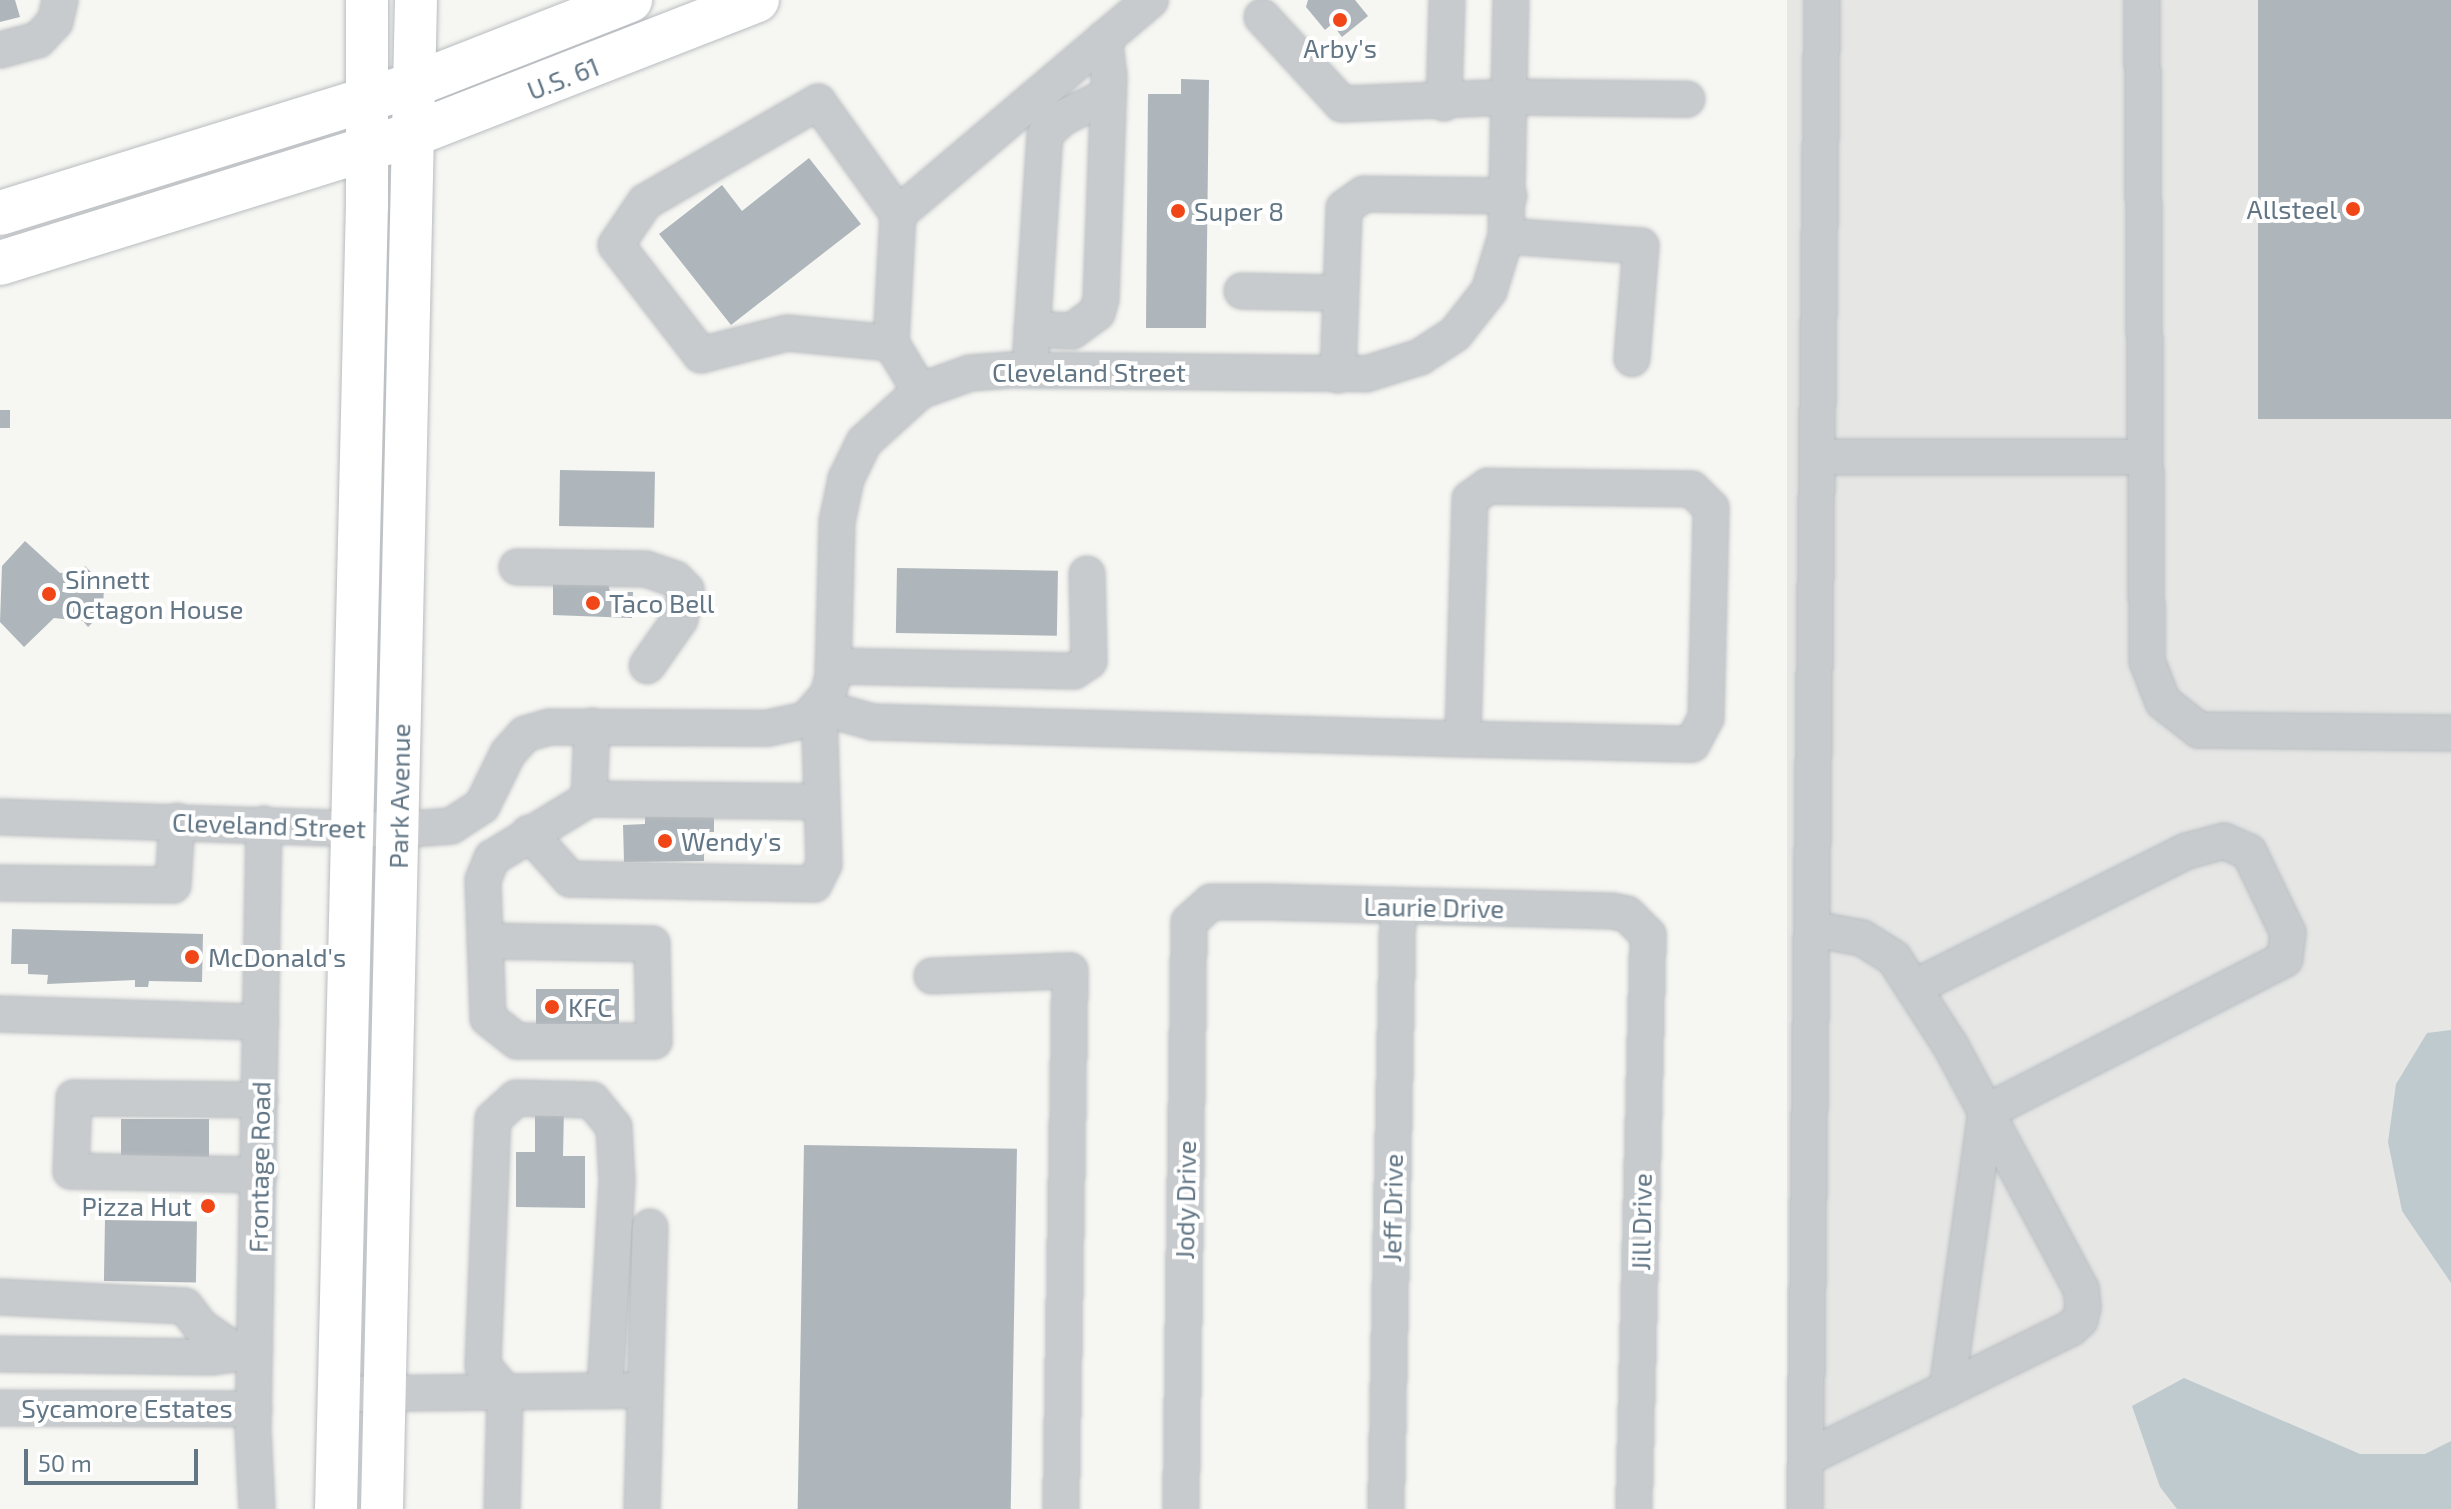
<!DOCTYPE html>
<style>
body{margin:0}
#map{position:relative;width:2451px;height:1509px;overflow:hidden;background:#f6f6f2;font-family:"Exo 2",sans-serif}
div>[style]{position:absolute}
.built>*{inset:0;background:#e6e7e5;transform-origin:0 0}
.water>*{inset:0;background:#bfcacf}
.building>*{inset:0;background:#aeb6bb;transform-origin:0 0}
.roads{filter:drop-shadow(0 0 2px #b8bcc0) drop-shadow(0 0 2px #b8bcc0)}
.minor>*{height:34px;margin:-17px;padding:0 17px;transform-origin:17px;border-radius:17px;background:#c8cbce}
.major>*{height:42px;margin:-21px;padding:0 21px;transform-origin:21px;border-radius:21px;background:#fff}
.highway>*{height:44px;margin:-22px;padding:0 22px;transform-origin:22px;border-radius:22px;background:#fff}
.dots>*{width:22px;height:22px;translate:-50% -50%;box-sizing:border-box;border:4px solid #fff;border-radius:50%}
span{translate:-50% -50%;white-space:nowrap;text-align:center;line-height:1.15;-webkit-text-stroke:8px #fff;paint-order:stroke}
.poi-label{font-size:26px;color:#627685}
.right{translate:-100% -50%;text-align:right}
.left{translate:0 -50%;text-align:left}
.street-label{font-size:26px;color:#627685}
.scale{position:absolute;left:24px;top:1449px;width:174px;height:36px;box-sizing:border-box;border:4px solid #627685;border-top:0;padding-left:10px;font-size:24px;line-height:28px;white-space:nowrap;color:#627685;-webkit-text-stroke:6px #fff;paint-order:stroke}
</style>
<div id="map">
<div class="built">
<i style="left:1787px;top:0;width:664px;height:1509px"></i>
</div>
<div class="water">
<i style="clip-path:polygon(2451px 1030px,2451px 1283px,2402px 1211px,2388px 1142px,2396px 1084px,2427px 1033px)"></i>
<i style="clip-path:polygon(2184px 1378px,2360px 1454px,2425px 1454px,2451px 1441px,2451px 1509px,2177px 1509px,2160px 1487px,2132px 1406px)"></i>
</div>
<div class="building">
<i style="clip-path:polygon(0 0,15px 0,20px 17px,0 22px)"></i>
<i style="clip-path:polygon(1308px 0,1355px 0,1368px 16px,1342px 37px,1332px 24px,1325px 30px,1306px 7px)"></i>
<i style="left:2258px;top:0;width:193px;height:419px"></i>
<i style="clip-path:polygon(1181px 79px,1209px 80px,1206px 328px,1146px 328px,1148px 94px,1181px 94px)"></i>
<i style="clip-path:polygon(809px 158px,861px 224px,731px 325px,659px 234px,722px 185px,742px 211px)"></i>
<i style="left:0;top:410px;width:10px;height:18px"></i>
<i style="left:560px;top:470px;width:95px;height:56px;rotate:1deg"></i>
<i style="clip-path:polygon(25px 541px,60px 573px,82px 571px,85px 566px,104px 585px,103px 612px,88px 627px,83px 621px,54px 618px,24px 647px,0 622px,2px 566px)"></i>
<i style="left:897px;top:568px;width:161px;height:65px;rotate:1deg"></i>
<i style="clip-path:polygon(553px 582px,608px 583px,610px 592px,633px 592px,632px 618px,553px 615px)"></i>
<i style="clip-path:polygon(714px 809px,714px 832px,704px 832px,704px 861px,624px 862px,623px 825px,645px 824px,645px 811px)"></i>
<i style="clip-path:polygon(12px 929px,203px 934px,202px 982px,149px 981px,148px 987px,135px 987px,135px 980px,47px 984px,48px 975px,28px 974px,28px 964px,11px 964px)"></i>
<i style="left:536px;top:989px;width:83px;height:38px"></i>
<i style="clip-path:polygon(535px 1109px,564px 1109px,563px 1156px,585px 1156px,585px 1208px,516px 1207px,516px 1152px,535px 1152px)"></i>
<i style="left:121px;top:1119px;width:88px;height:38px"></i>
<i style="left:804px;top:1145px;width:213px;height:364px;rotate:1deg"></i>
<i style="left:105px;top:1220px;width:92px;height:61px;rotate:1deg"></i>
</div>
<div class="roads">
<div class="minor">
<i style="left:2142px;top:0;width:661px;rotate:89.57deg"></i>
<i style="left:2147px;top:661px;width:44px;rotate:68.7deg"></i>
<i style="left:2163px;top:702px;width:46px;rotate:37.9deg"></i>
<i style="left:2199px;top:730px;width:252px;rotate:0.7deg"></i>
<i style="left:1262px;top:17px;width:118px;rotate:47.4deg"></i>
<i style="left:1342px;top:104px;width:169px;rotate:-2.4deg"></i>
<i style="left:1511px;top:97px;width:176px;rotate:0.7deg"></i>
<i style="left:0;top:50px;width:39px;rotate:-15deg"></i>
<i style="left:38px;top:40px;width:25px;rotate:-47deg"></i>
<i style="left:55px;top:22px;width:23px;rotate:-77deg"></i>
<i style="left:1444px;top:103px;width:103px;rotate:-88.3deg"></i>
<i style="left:898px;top:214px;width:331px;rotate:-40.3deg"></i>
<i style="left:1506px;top:236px;width:135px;rotate:4.2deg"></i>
<i style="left:1641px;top:246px;width:113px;rotate:94.6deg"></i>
<i style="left:1242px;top:291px;width:99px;rotate:1.2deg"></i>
<i style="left:1032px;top:329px;width:40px;rotate:2.9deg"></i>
<i style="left:1072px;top:331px;width:31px;rotate:-36deg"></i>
<i style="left:1097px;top:313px;width:15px;rotate:-74deg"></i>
<i style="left:1101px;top:299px;width:223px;rotate:-87.9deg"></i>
<i style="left:1109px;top:76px;width:38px;rotate:-97deg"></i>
<i style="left:891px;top:343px;width:104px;rotate:-174.5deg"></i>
<i style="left:787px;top:333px;width:89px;rotate:165.7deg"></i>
<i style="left:701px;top:355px;width:139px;rotate:-127.7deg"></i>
<i style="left:616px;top:245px;width:52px;rotate:-56deg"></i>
<i style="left:645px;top:202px;width:200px;rotate:-30deg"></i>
<i style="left:818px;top:102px;width:138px;rotate:54.5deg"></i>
<i style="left:898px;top:214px;width:129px;rotate:93.1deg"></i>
<i style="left:891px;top:343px;width:56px;rotate:58.9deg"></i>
<i style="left:1031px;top:350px;width:216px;rotate:-86.3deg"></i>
<i style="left:1045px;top:134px;width:23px;rotate:-43deg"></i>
<i style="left:1062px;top:118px;width:50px;rotate:-26.1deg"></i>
<i style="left:1338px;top:375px;width:167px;rotate:-87.9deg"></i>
<i style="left:1344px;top:208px;width:24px;rotate:-35deg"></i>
<i style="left:1364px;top:194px;width:145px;rotate:0.8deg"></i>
<i style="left:1818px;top:457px;width:327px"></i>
<i style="left:517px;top:567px;width:129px;rotate:0.9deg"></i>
<i style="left:646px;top:569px;width:31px;rotate:19deg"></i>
<i style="left:675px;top:579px;width:16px;rotate:45deg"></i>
<i style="left:686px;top:590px;width:30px;rotate:102deg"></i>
<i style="left:680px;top:619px;width:57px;rotate:125.1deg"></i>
<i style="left:833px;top:666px;width:241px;rotate:1.2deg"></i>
<i style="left:1074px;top:671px;width:18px;rotate:-34deg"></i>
<i style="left:1089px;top:661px;width:87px;rotate:-91.3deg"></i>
<i style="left:819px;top:707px;width:56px;rotate:15.5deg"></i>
<i style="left:873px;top:722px;width:590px;rotate:1.65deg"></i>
<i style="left:1463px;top:739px;width:229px;rotate:1.3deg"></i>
<i style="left:1692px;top:744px;width:30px;rotate:-62deg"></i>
<i style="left:1706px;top:718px;width:210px;rotate:-88.6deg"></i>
<i style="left:1711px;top:508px;width:27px;rotate:-135deg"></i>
<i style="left:1692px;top:489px;width:204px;rotate:-179.2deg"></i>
<i style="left:1488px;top:486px;width:22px;rotate:144deg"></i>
<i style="left:1470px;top:499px;width:240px;rotate:91.7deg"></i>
<i style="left:589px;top:799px;width:233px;rotate:0.7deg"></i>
<i style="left:0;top:817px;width:399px;rotate:1.9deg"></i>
<i style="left:399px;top:830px;width:52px;rotate:-4.4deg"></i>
<i style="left:451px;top:826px;width:37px;rotate:-33deg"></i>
<i style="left:482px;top:806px;width:59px;rotate:-63.9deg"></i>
<i style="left:508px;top:753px;width:25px;rotate:-48deg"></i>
<i style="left:525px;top:734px;width:26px;rotate:-16deg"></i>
<i style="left:550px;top:727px;width:218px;rotate:0.3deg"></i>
<i style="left:768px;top:728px;width:39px;rotate:-12deg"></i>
<i style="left:806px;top:720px;width:33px;rotate:-49deg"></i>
<i style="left:828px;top:695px;width:20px;rotate:-75deg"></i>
<i style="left:833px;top:676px;width:154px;rotate:-88.5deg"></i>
<i style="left:837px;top:522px;width:44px;rotate:-78.2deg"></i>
<i style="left:846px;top:479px;width:41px;rotate:-64.1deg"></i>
<i style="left:864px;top:442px;width:76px;rotate:-42.3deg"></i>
<i style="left:920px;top:391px;width:53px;rotate:-19.8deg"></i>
<i style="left:970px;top:373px;width:41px;rotate:-4.2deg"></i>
<i style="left:1011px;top:370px;width:355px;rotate:0.6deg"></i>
<i style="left:1366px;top:374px;width:57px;rotate:-17.5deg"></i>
<i style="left:1420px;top:357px;width:42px;rotate:-33.3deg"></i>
<i style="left:1455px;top:334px;width:55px;rotate:-51.7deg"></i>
<i style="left:1489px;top:291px;width:58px;rotate:-72.8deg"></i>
<i style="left:1506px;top:236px;width:236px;rotate:-88.8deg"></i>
<i style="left:529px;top:833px;width:62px;rotate:48.3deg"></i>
<i style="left:570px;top:879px;width:244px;rotate:1.2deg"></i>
<i style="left:814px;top:884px;width:22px;rotate:-63deg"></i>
<i style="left:824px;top:864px;width:157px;rotate:-91.8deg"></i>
<i style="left:0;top:883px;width:173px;rotate:0.7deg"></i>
<i style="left:173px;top:885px;width:64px;rotate:-86.4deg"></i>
<i style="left:485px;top:941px;width:167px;rotate:1deg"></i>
<i style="left:652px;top:944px;width:97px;rotate:88.8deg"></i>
<i style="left:654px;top:1041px;width:137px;rotate:180deg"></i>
<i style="left:517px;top:1041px;width:37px;rotate:-142deg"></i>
<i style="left:488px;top:1018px;width:138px;rotate:-92.1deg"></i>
<i style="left:483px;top:880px;width:24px;rotate:-68deg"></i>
<i style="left:492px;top:858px;width:114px;rotate:-31.3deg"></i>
<i style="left:589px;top:799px;width:73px;rotate:-87.6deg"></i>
<i style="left:932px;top:976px;width:138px;rotate:-2.1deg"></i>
<i style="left:1070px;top:971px;width:538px;rotate:90.96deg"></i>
<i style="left:1913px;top:988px;width:306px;rotate:-26.6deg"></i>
<i style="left:2187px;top:851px;width:38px;rotate:-15deg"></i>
<i style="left:2224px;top:841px;width:27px;rotate:24deg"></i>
<i style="left:2249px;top:852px;width:90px;rotate:64.3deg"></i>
<i style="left:2288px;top:933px;width:26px;rotate:97deg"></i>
<i style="left:2285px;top:959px;width:336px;rotate:152.9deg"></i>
<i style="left:1986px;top:1112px;width:280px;rotate:98deg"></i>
<i style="left:0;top:1014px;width:261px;rotate:1.8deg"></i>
<i style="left:259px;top:1175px;width:188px;rotate:-178.8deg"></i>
<i style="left:71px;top:1171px;width:73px;rotate:-87.6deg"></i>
<i style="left:74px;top:1098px;width:186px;rotate:0.6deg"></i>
<i style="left:0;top:1297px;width:185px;rotate:2.8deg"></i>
<i style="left:185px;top:1306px;width:26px;rotate:53deg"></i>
<i style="left:201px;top:1327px;width:42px;rotate:34.4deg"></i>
<i style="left:0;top:1354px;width:212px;rotate:0.8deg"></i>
<i style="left:212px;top:1357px;width:43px;rotate:-7.9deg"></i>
<i style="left:339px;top:1394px;width:306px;rotate:-0.7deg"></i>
<i style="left:0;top:1408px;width:254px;rotate:0.2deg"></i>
<i style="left:1806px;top:1458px;width:295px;rotate:-26.1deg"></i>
<i style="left:2071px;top:1328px;width:12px;rotate:-42deg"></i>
<i style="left:2080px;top:1320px;width:13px;rotate:-77deg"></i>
<i style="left:2083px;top:1307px;width:18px;rotate:-96deg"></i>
<i style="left:2081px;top:1289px;width:277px;rotate:-118.2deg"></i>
<i style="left:1950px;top:1045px;width:103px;rotate:-122.8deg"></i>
<i style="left:1894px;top:958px;width:38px;rotate:-148deg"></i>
<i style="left:1862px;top:938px;width:50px;rotate:-169.6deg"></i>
<i style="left:257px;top:1509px;width:80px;rotate:-92.9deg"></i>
<i style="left:253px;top:1429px;width:605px;rotate:-88.96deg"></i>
<i style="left:502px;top:1509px;width:117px;rotate:-88.5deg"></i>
<i style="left:505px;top:1392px;width:34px;rotate:-130deg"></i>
<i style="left:483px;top:1366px;width:247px;rotate:-87.7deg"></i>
<i style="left:493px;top:1119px;width:31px;rotate:-42deg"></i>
<i style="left:516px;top:1098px;width:76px;rotate:1.5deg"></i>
<i style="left:592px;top:1100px;width:35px;rotate:51deg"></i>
<i style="left:614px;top:1127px;width:54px;rotate:86.8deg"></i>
<i style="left:617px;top:1181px;width:210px;rotate:93.3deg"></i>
<i style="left:642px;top:1509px;width:282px;rotate:-88.4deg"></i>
<i style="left:1181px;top:1509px;width:587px;rotate:-89.22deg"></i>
<i style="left:1189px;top:922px;width:30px;rotate:-42deg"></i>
<i style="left:1211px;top:902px;width:56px"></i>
<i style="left:1267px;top:902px;width:345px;rotate:1.5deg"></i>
<i style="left:1612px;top:911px;width:15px;rotate:11deg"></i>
<i style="left:1627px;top:914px;width:30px;rotate:45deg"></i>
<i style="left:1648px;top:935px;width:574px;rotate:91.4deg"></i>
<i style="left:1386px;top:1509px;width:602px;rotate:-88.86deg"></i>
<i style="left:1805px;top:1509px;width:1509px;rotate:-89.35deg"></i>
</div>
<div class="major">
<i style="left:336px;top:1509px;width:1304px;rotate:-88.64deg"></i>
<i style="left:367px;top:205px;width:205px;rotate:-90deg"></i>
<i style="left:382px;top:1509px;width:1509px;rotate:-88.71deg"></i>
</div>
<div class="highway">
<i style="left:0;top:213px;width:436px;rotate:-17.2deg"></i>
<i style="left:416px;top:84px;width:230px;rotate:-21.4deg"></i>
<i style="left:0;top:263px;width:434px;rotate:-17.3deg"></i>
<i style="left:414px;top:134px;width:368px;rotate:-21.3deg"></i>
</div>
</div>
<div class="dots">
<i style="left:1340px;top:20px;background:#f04618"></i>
<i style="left:2353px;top:209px;background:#f04618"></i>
<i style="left:1178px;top:211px;background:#f04618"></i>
<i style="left:49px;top:594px;background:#f04618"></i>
<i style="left:593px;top:603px;background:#f04618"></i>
<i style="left:665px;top:841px;background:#f04618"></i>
<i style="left:192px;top:957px;background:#f04618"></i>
<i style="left:552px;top:1007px;background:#f04618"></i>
<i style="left:208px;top:1206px;background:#f04618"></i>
</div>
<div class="poi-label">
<span style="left:1340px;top:48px">Arby's</span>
<span class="right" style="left:2337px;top:209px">Allsteel</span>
<span class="left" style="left:1194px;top:211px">Super 8</span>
<span class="left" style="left:65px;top:594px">Sinnett<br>Octagon House</span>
<span class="left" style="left:609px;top:603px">Taco Bell</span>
<span class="left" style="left:681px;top:841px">Wendy's</span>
<span class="left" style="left:208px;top:957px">McDonald's</span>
<span class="left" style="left:568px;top:1007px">KFC</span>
<span class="right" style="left:192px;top:1206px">Pizza Hut</span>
</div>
<div class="street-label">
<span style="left:563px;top:78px;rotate:-21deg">U.S. 61</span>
<span style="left:1089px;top:372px">Cleveland Street</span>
<span style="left:399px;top:796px;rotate:-89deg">Park Avenue</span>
<span style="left:269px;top:825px;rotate:2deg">Cleveland Street</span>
<span style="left:1434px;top:907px;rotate:1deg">Laurie Drive</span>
<span style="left:259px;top:1167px;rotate:-89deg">Frontage Road</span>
<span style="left:1185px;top:1200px;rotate:-89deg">Jody Drive</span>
<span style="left:1392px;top:1208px;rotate:-89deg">Jeff Drive</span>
<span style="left:1641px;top:1222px;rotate:-89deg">Jill Drive</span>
<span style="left:127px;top:1408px">Sycamore Estates</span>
</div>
<div class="scale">50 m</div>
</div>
